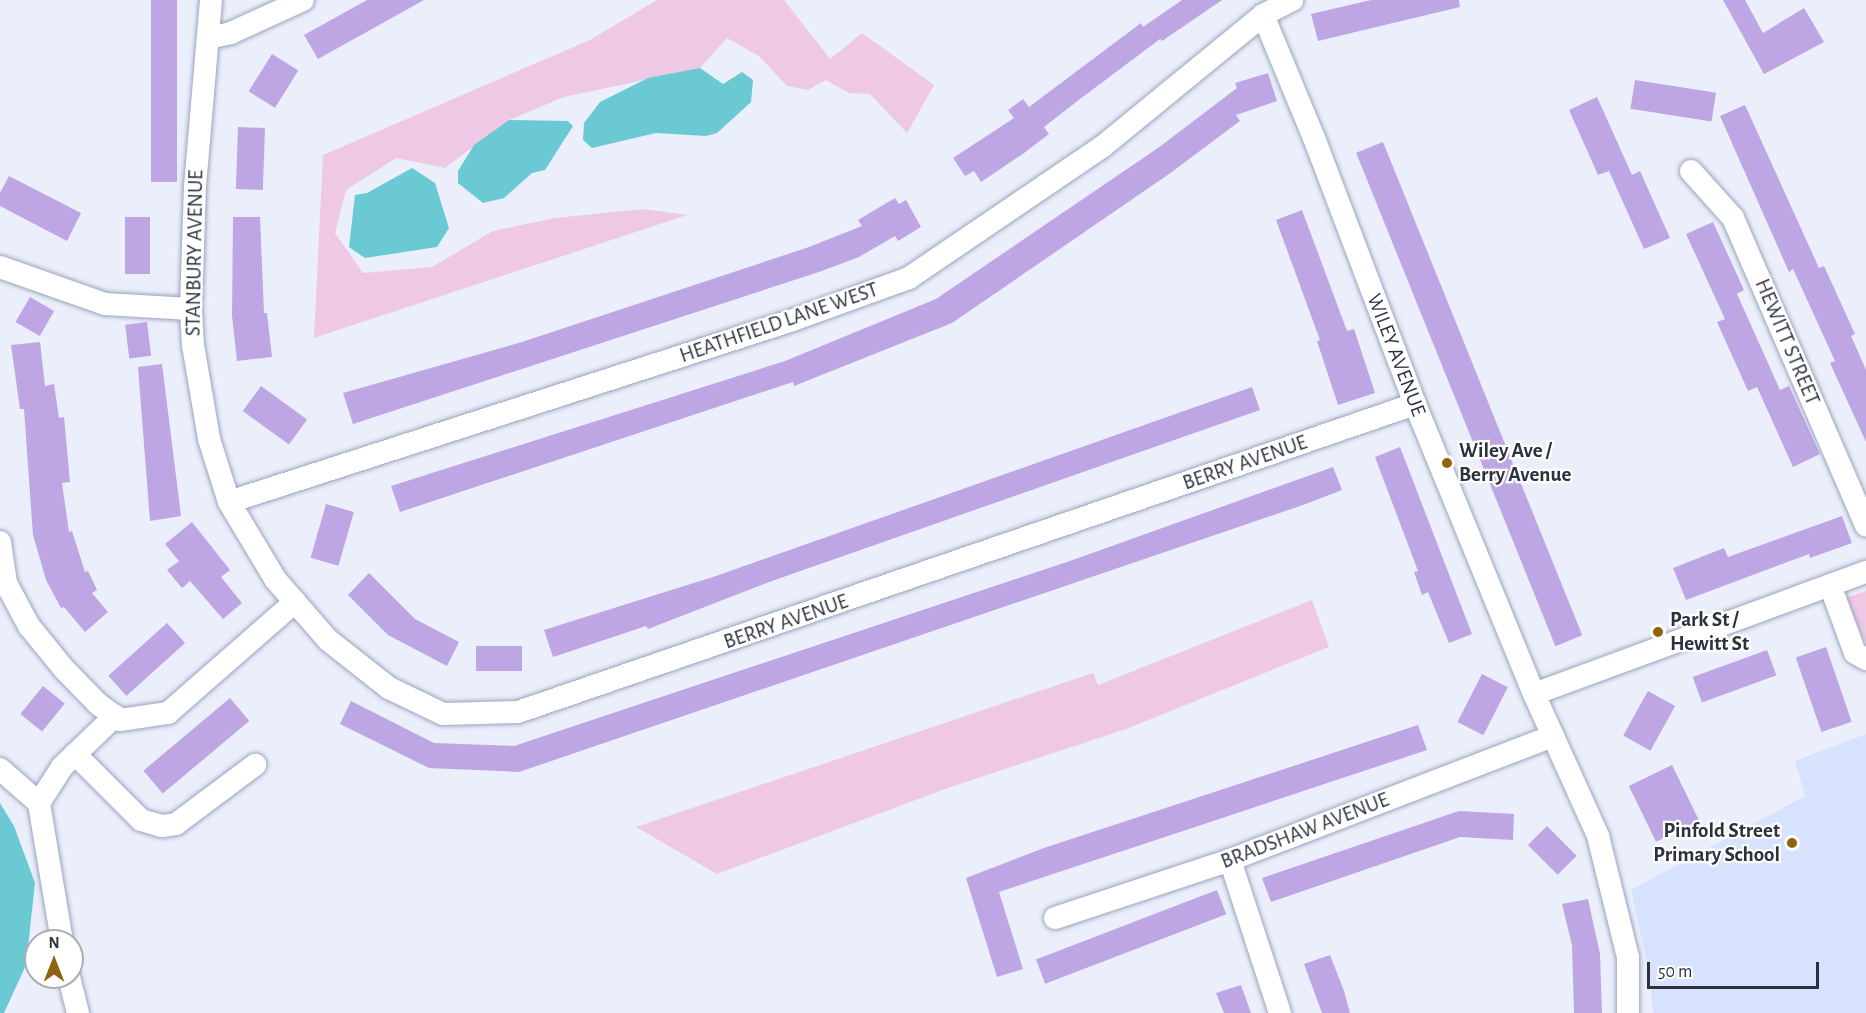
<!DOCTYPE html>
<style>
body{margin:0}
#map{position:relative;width:1866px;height:1013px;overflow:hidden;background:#ebeffb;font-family:"Alegreya Sans",sans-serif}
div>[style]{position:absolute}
.built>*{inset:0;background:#d7e2ff}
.green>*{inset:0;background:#eec8e4}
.water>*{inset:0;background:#6ac9d2}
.building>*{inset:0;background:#bea5e4;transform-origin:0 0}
.roads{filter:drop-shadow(0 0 2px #9aa4bf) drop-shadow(0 0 2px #9aa4bf)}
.minor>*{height:22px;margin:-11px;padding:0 11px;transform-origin:11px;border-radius:11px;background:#fff}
.dots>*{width:16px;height:16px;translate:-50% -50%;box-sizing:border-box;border:3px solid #fff;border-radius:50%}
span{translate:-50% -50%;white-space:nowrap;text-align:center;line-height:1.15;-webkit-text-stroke:4.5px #fff;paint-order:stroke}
.street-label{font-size:21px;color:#2d313c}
.poi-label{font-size:21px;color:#2d313c;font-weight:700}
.left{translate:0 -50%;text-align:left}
.right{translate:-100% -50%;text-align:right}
.north{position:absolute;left:24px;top:929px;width:60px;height:60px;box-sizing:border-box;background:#fff;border:2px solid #abadb1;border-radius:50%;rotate:0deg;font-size:16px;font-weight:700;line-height:24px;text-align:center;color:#2d313c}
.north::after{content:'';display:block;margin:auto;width:21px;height:27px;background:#91630e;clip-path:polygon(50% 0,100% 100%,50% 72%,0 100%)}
.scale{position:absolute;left:1647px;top:962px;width:172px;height:27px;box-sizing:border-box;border:3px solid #2d313c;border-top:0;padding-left:8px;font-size:18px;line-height:21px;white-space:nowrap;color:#2d313c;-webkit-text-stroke:4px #fff;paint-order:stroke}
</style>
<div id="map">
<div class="built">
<i style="clip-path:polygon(1866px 734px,1866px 1013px,1653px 1013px,1650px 976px,1631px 890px,1805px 796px,1795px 761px)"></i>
</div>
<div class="green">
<i style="clip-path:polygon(657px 0,784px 0,830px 59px,862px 33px,934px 85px,907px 133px,870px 94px,849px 93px,826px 80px,808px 90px,787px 86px,759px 56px,727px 38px,700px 68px,564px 97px,509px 120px,445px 168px,396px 158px,346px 190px,335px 233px,363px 273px,432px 267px,493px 231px,555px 218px,643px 209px,687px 215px,314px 338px,323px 155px,590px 40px)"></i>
<i style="clip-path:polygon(1866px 591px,1866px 643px,1845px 598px)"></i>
<i style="clip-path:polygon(1312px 600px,1329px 647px,1126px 729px,945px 789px,717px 874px,636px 827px,1093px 673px,1098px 685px)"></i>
</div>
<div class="water">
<i style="clip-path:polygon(700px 68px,723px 84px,742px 72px,753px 80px,751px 102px,717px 133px,706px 136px,656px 133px,592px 148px,583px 140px,584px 123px,600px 102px,648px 78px)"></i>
<i style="clip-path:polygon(509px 120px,568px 121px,573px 126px,545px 170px,532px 173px,504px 198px,483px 203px,458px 183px,458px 171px,474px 145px)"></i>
<i style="clip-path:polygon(412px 168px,435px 183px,449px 228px,437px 247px,365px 258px,349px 247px,355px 195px,367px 193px)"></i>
<i style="clip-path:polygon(0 803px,14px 826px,35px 883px,26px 965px,4px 1013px,0 1013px)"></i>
</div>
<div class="building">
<i style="left:151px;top:0;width:26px;height:182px"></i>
<i style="clip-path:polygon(367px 0,424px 0,318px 59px,304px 35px)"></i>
<i style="clip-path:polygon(1182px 0,1222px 0,1162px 41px,1160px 39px,1080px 99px,1044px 127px,1049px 134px,1024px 153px,981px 182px,974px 171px,965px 176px,953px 158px,1014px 118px,1008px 110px,1023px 99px,1029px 107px,1141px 23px,1143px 27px)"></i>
<i style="clip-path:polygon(1371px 0,1459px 0,1460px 7px,1318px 41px,1311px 14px)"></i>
<i style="clip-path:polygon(1723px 0,1745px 0,1763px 33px,1804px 8px,1824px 42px,1764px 74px)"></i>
<i style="left:272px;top:54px;width:31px;height:44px;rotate:32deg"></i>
<i style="clip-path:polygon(1268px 73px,1277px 101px,1236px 115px,1240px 121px,1169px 174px,952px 323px,794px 386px,793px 382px,400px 512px,391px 486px,785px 361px,936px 299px,1158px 148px,1237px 88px,1235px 83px)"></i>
<i style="left:1635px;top:80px;width:82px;height:29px;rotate:9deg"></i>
<i style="clip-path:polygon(1597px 97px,1632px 175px,1640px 171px,1670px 238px,1644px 249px,1609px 171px,1598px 175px,1569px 110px)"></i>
<i style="clip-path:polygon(1745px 105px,1819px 268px,1824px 266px,1855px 334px,1851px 336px,1866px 370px,1866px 442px,1830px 363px,1835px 361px,1793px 269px,1789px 272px,1720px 116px)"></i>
<i style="left:238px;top:127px;width:27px;height:62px;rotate:2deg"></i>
<i style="left:1383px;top:142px;width:532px;height:29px;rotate:68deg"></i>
<i style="clip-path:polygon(9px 176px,81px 213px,67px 241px,0 206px,0 193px)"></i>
<i style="clip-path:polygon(895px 198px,899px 204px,906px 200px,921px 227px,898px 241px,895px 236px,859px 257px,819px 272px,353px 424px,343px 393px,522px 342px,809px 247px,862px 226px,858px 220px)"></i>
<i style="clip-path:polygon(1302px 210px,1347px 331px,1354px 329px,1375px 393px,1338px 405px,1317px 341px,1320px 340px,1276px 220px)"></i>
<i style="left:125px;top:217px;width:25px;height:57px"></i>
<i style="clip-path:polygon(233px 217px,260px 217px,264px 313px,267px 313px,272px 357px,237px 361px,232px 316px)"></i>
<i style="clip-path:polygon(1713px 222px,1744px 290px,1737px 294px,1780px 390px,1789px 386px,1820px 454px,1793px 467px,1757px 387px,1748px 391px,1717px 322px,1725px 319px,1686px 234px)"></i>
<i style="left:30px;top:297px;width:28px;height:29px;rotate:30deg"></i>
<i style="left:147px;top:322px;width:34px;height:22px;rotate:83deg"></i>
<i style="clip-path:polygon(40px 342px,45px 386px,54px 384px,59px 418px,64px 417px,70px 482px,62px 483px,69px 532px,72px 531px,85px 572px,88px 571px,97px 590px,92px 593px,108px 612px,85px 632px,64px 607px,61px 608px,46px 580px,33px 535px,24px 409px,20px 409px,11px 345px)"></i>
<i style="clip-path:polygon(162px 364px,181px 516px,150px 521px,138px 367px)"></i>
<i style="left:261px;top:386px;width:57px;height:31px;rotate:36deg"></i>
<i style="clip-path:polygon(1252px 387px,1260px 410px,772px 581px,648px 629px,646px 626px,553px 657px,544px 630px,716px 576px)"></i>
<i style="clip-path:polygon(1400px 447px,1472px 634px,1449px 643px,1428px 592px,1422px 595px,1414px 572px,1418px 571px,1375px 457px)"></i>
<i style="clip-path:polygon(1333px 467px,1342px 490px,1303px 505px,519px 772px,429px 768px,340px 724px,351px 701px,434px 743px,514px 746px,1067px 562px)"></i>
<i style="left:326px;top:504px;width:29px;height:56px;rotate:16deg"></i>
<i style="clip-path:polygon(1842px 516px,1852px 543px,1810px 558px,1809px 554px,1686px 600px,1673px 568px,1724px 548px,1728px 557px)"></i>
<i style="clip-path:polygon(192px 522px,230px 570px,221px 577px,242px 603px,223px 619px,190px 581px,182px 588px,167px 570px,179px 561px,165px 544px)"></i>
<i style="clip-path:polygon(369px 573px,415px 619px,459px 642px,447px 666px,388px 635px,348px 595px)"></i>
<i style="left:167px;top:623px;width:27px;height:79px;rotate:48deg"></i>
<i style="left:476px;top:646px;width:46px;height:25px"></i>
<i style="left:1826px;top:647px;width:79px;height:32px;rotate:71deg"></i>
<i style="left:1767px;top:650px;width:27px;height:79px;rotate:70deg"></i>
<i style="left:1482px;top:674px;width:29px;height:54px;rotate:27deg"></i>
<i style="left:43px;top:686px;width:28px;height:36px;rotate:39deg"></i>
<i style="left:1648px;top:691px;width:31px;height:51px;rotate:29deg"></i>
<i style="left:230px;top:698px;width:30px;height:113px;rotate:50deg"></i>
<i style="clip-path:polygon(1418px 725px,1427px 750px,999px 892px,1023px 969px,997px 977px,966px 878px,1044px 848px)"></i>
<i style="left:1672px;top:765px;width:62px;height:48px;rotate:64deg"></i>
<i style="clip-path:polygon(1459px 811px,1514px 814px,1513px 840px,1460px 837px,1271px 902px,1262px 878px)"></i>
<i style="left:1547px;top:826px;width:42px;height:27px;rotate:45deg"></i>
<i style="left:1217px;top:890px;width:26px;height:194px;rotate:69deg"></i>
<i style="clip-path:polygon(1588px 899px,1600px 954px,1602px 1013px,1574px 1013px,1572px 945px,1562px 904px)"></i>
<i style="clip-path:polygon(1330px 955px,1344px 991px,1350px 1013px,1322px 1013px,1304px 964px)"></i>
<i style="clip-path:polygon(1241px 985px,1251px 1013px,1224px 1013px,1216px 993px)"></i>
</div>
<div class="roads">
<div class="minor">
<i style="left:211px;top:0;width:187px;rotate:94.9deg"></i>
<i style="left:195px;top:186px;width:123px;rotate:91.9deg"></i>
<i style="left:191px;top:309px;width:36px;rotate:87deg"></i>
<i style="left:193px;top:345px;width:95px;rotate:80.3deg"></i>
<i style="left:209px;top:439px;width:66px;rotate:72.4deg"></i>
<i style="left:229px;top:502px;width:90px;rotate:59.1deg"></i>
<i style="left:275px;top:579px;width:81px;rotate:49deg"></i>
<i style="left:328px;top:640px;width:78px;rotate:38.2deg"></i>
<i style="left:389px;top:688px;width:60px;rotate:25.7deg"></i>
<i style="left:443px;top:714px;width:75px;rotate:-1.5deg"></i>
<i style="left:518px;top:712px;width:948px;rotate:-18.95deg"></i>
<i style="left:1263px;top:15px;width:133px;rotate:67.5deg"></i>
<i style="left:1314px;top:138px;width:285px;rotate:69.2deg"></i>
<i style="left:1415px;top:404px;width:313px;rotate:67.7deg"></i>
<i style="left:1534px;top:694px;width:156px;rotate:65.7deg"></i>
<i style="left:1598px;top:836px;width:125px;rotate:76.1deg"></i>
<i style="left:1628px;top:957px;width:56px;rotate:90deg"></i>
<i style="left:208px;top:38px;width:24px;rotate:-12deg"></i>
<i style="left:231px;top:33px;width:79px;rotate:-24.6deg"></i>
<i style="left:1691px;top:171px;width:63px;rotate:48.2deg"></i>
<i style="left:1733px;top:218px;width:335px;rotate:66.6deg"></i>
<i style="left:0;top:267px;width:111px;rotate:19.4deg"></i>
<i style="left:105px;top:304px;width:86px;rotate:3.3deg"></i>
<i style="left:229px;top:502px;width:593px;rotate:-17.88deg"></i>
<i style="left:793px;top:320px;width:123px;rotate:-19.9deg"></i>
<i style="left:909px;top:278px;width:233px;rotate:-34.2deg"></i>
<i style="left:1102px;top:147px;width:208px;rotate:-39.3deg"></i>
<i style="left:1263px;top:15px;width:33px;rotate:-27deg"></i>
<i style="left:0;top:542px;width:41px;rotate:81.7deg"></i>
<i style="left:6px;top:583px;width:49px;rotate:61.9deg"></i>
<i style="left:29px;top:626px;width:55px;rotate:50.9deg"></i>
<i style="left:64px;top:669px;width:49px;rotate:45.8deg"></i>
<i style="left:98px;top:704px;width:27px;rotate:36deg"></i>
<i style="left:120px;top:720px;width:49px;rotate:-8.3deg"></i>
<i style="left:168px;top:713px;width:169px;rotate:-41.2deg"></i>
<i style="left:1830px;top:585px;width:72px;rotate:69.8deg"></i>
<i style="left:1855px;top:653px;width:13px;rotate:29deg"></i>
<i style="left:1534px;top:694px;width:354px;rotate:-20.2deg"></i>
<i style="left:75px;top:754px;width:93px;rotate:45deg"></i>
<i style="left:141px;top:820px;width:22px;rotate:16deg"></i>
<i style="left:162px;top:826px;width:14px;rotate:-8deg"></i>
<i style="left:176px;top:824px;width:99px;rotate:-36.8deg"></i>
<i style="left:0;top:769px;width:52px;rotate:41.1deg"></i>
<i style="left:1230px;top:860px;width:161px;rotate:71.9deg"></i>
<i style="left:1055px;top:918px;width:184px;rotate:-18.3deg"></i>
<i style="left:1230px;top:860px;width:346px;rotate:-21deg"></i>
<i style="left:62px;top:941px;width:140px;rotate:-99.5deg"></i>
<i style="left:39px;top:803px;width:43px;rotate:-57.4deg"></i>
<i style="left:62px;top:767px;width:74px;rotate:-43.9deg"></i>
<i style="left:69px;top:977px;width:37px;rotate:76deg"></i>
</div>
</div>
<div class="dots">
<i style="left:1447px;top:463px;background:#91630e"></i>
<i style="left:1658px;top:632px;background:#91630e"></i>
<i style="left:1792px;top:843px;background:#91630e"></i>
</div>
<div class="street-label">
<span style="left:195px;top:253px;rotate:-89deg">STANBURY AVENUE</span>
<span style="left:779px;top:323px;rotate:-19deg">HEATHFIELD LANE WEST</span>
<span style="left:1787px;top:342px;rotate:67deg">HEWITT STREET</span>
<span style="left:1396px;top:355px;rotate:69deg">WILEY AVENUE</span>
<span style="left:1245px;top:463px;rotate:-19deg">BERRY AVENUE</span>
<span style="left:786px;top:622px;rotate:-19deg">BERRY AVENUE</span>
<span style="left:1305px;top:831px;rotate:-21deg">BRADSHAW AVENUE</span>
</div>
<div class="poi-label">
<span class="left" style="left:1459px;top:463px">Wiley Ave /<br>Berry Avenue</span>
<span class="left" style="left:1670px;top:632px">Park St /<br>Hewitt St</span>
<span class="right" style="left:1780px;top:843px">Pinfold Street<br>Primary School</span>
</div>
<div class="north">N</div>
<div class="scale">50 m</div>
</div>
